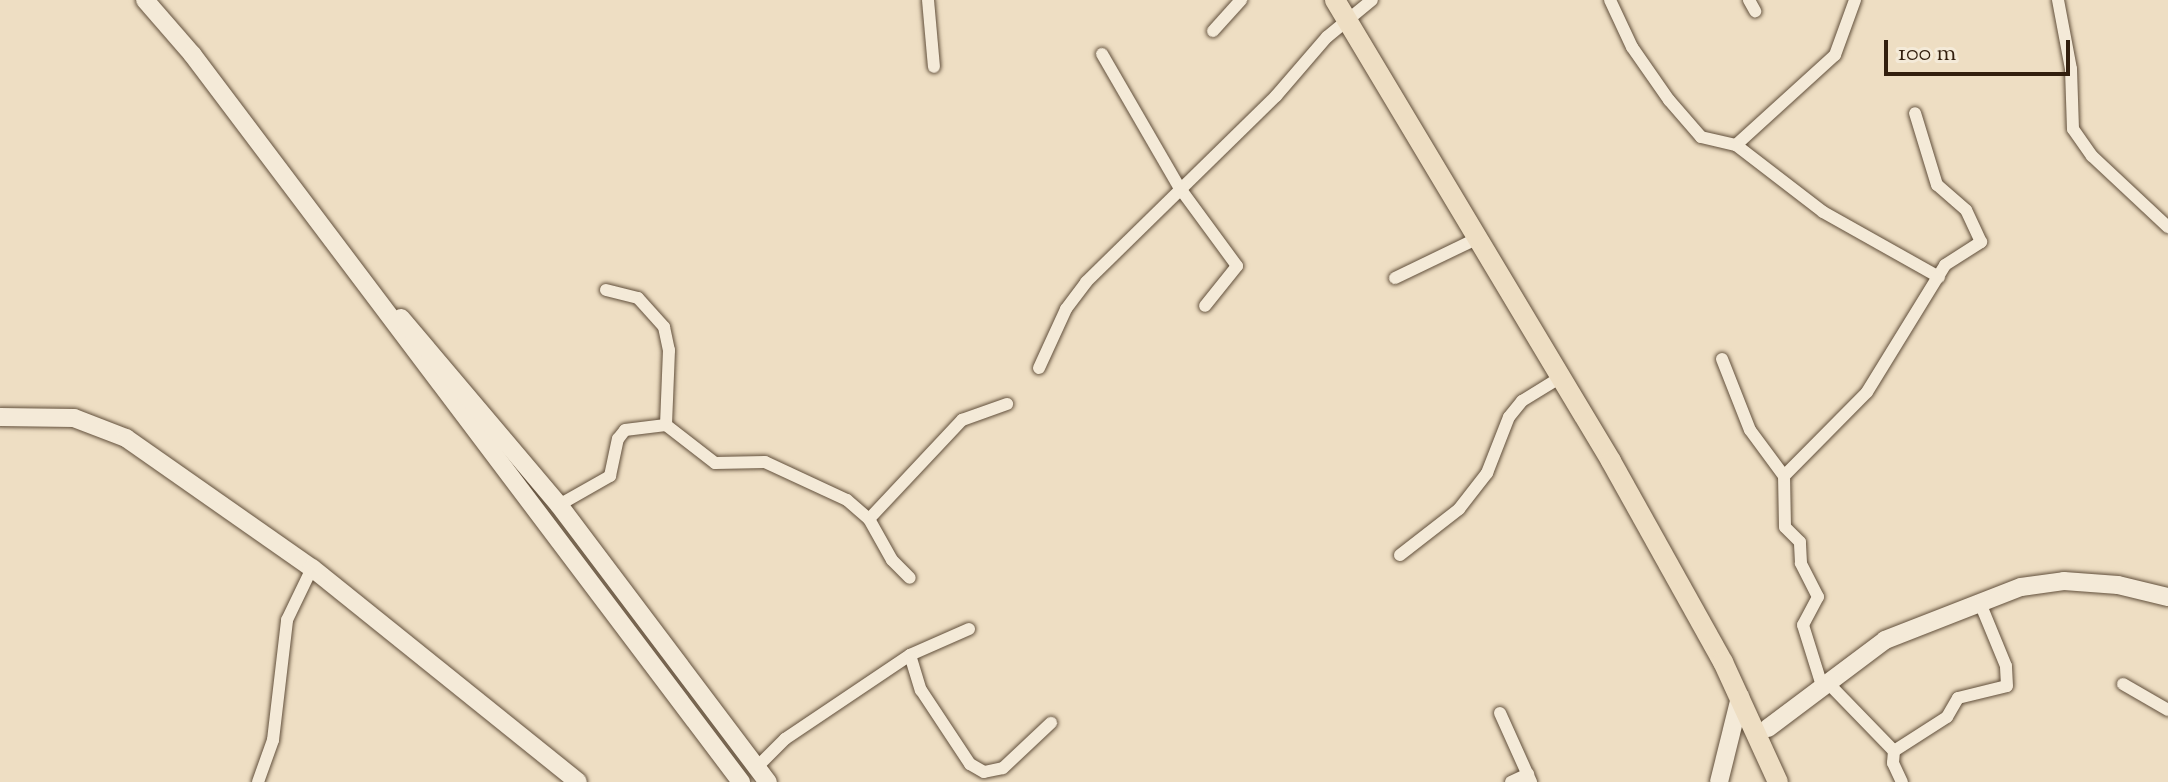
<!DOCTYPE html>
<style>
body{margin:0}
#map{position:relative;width:2168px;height:782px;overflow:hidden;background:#eedec3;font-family:"Sorts Mill Goudy",serif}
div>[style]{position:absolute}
.roads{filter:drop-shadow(0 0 2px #614f3b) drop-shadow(0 0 2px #614f3b)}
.street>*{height:12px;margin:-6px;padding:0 6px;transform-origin:6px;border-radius:6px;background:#f4ead8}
.secondary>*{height:18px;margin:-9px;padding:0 9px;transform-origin:9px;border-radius:9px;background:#f4ead8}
.primary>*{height:20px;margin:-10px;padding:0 10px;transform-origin:10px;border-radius:10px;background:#eedec3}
span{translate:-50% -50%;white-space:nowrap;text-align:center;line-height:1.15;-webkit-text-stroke:7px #f4ead8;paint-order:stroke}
.scale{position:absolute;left:1884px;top:40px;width:186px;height:36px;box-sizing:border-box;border:4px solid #321f0e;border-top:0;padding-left:10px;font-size:24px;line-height:28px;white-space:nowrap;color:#321f0e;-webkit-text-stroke:6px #f4ead8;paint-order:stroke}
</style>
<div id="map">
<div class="roads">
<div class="street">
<i style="left:928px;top:0;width:67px;rotate:84.9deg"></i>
<i style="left:1610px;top:0;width:52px;rotate:64.9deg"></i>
<i style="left:1632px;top:47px;width:65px;rotate:55.1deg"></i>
<i style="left:1669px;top:100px;width:49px;rotate:49.1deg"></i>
<i style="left:1701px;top:137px;width:36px;rotate:13deg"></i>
<i style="left:1736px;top:145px;width:134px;rotate:-42.3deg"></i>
<i style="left:1835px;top:55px;width:59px;rotate:-70deg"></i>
<i style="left:1749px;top:0;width:13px;rotate:61deg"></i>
<i style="left:2058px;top:0;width:70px;rotate:79.3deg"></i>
<i style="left:2071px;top:69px;width:60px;rotate:88.1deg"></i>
<i style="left:2073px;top:129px;width:33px;rotate:55deg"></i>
<i style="left:2092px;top:156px;width:104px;rotate:43.1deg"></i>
<i style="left:1213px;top:31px;width:42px;rotate:-47.9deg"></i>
<i style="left:1102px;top:54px;width:154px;rotate:59.9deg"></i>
<i style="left:1179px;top:187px;width:98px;rotate:53.7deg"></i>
<i style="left:1237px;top:266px;width:51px;rotate:128.7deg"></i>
<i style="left:1736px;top:145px;width:110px;rotate:37.6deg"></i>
<i style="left:1823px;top:212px;width:133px;rotate:29.3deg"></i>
<i style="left:1395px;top:278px;width:92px;rotate:-25.7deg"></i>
<i style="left:606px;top:290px;width:33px;rotate:14deg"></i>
<i style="left:638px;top:298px;width:39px;rotate:48deg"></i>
<i style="left:664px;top:327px;width:24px;rotate:78deg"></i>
<i style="left:669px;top:350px;width:75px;rotate:92.3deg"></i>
<i style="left:1722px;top:359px;width:76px;rotate:68.5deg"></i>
<i style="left:1750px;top:430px;width:57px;rotate:53.5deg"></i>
<i style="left:1039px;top:368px;width:65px;rotate:-65.4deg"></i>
<i style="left:1066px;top:309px;width:34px;rotate:-53deg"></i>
<i style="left:1086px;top:282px;width:266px;rotate:-44.4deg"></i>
<i style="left:1276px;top:96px;width:78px;rotate:-49.2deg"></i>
<i style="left:1327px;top:37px;width:58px;rotate:-39.4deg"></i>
<i style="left:559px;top:505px;width:59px;rotate:-29.6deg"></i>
<i style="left:610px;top:476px;width:38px;rotate:-78deg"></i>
<i style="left:618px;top:439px;width:11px;rotate:-52deg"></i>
<i style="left:625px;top:430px;width:41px;rotate:-7deg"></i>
<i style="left:666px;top:425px;width:62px;rotate:37.8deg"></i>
<i style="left:715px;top:463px;width:50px;rotate:-1.1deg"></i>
<i style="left:765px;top:462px;width:90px;rotate:24.9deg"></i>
<i style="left:847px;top:500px;width:29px;rotate:41deg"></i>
<i style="left:869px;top:519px;width:47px;rotate:60.7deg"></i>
<i style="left:892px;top:560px;width:25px;rotate:45deg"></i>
<i style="left:869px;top:519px;width:136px;rotate:-46.8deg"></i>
<i style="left:962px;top:420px;width:48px;rotate:-19.6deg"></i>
<i style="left:1400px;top:555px;width:75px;rotate:-37.9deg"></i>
<i style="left:1459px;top:509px;width:46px;rotate:-52.1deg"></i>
<i style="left:1487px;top:473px;width:60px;rotate:-68.6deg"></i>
<i style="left:1509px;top:417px;width:21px;rotate:-51deg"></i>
<i style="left:1522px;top:401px;width:46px;rotate:-31.6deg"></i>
<i style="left:969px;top:629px;width:64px;rotate:156.2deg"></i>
<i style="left:910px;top:655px;width:37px;rotate:73deg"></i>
<i style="left:921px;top:690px;width:89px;rotate:56.5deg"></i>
<i style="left:970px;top:764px;width:16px;rotate:30deg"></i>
<i style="left:984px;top:772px;width:19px;rotate:-12deg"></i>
<i style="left:1003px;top:768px;width:66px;rotate:-43.2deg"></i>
<i style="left:1829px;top:684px;width:93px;rotate:45.9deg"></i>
<i style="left:1894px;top:751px;width:12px;rotate:95deg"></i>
<i style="left:1893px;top:763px;width:21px;rotate:65deg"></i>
<i style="left:2123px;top:684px;width:52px;rotate:30deg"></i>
<i style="left:1823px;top:689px;width:67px;rotate:-107.4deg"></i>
<i style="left:1803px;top:625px;width:32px;rotate:-62deg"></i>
<i style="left:1818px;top:597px;width:38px;rotate:-117deg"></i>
<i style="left:1801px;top:563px;width:21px;rotate:-93deg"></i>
<i style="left:1800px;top:542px;width:21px;rotate:-135deg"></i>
<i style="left:1785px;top:527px;width:51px;rotate:-91.1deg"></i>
<i style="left:1784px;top:476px;width:118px;rotate:-45.3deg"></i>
<i style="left:1867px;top:392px;width:149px;rotate:-58.4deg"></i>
<i style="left:1945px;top:265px;width:43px;rotate:-32.6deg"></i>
<i style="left:1981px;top:242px;width:35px;rotate:-115deg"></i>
<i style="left:1966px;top:210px;width:38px;rotate:-139deg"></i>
<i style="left:1937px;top:185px;width:75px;rotate:-107deg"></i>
<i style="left:1500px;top:713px;width:76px;rotate:65.8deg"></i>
<i style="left:1894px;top:751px;width:63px;rotate:-32.7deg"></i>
<i style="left:1947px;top:717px;width:22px;rotate:-60deg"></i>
<i style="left:1958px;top:698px;width:50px;rotate:-13.8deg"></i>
<i style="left:2007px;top:686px;width:20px;rotate:-93deg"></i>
<i style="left:2006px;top:666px;width:68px;rotate:-112.4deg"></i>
<i style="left:757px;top:767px;width:40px;rotate:-45deg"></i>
<i style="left:785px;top:739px;width:151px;rotate:-33.9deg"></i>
<i style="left:258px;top:782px;width:45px;rotate:-70.3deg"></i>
<i style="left:273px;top:740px;width:121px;rotate:-83.3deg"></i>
<i style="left:287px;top:620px;width:58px;rotate:-64.3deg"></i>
<i style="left:1511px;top:782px;width:19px;rotate:-25deg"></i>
</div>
<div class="secondary">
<i style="left:145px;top:0;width:72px;rotate:49deg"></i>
<i style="left:192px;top:54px;width:912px;rotate:52.98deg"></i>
<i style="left:401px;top:318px;width:245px;rotate:49.8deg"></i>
<i style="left:559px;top:505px;width:347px;rotate:53deg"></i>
<i style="left:0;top:417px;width:74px;rotate:0.8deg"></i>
<i style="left:74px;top:418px;width:56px;rotate:21deg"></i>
<i style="left:126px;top:438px;width:227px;rotate:35deg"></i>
<i style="left:312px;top:568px;width:341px;rotate:38.8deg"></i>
<i style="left:1768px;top:728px;width:146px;rotate:-36.9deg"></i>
<i style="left:1885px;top:640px;width:146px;rotate:-21.3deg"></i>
<i style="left:2021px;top:587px;width:43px;rotate:-7.9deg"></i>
<i style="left:2064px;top:581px;width:54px;rotate:4.2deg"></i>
<i style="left:2118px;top:585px;width:51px;rotate:13.5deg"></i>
<i style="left:1719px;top:782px;width:88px;rotate:-76.1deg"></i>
</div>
<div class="primary">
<i style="left:1335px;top:0;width:537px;rotate:59.09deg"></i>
<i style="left:1611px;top:461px;width:230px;rotate:60.9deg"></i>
<i style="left:1723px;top:662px;width:132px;rotate:65.4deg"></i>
</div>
</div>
<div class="scale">100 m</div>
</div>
